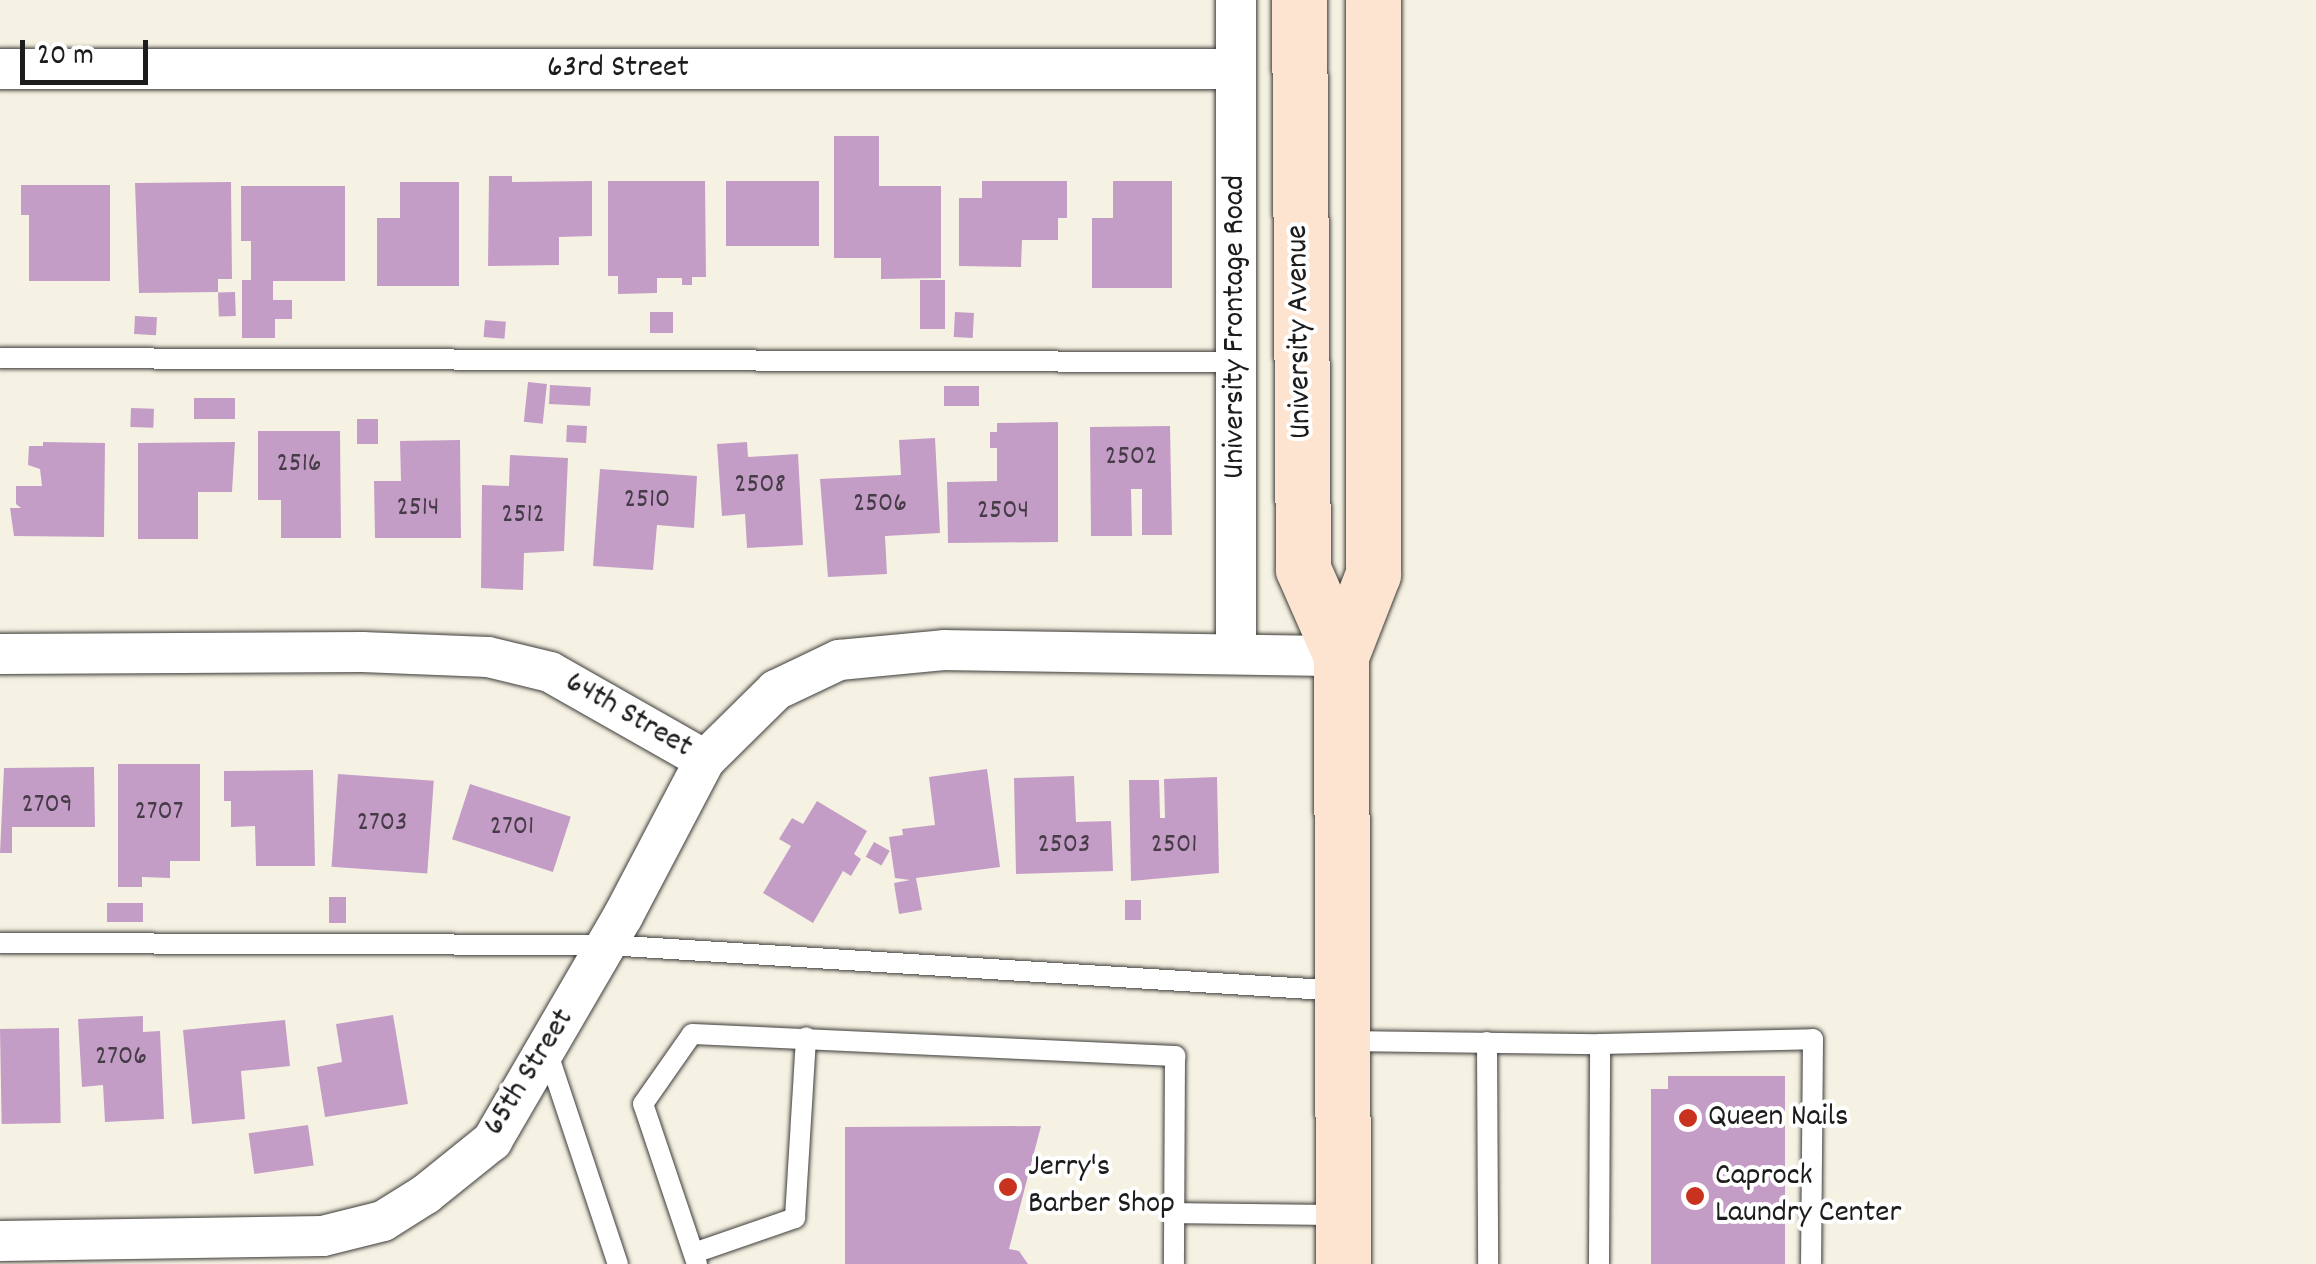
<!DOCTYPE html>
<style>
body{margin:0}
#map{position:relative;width:2316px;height:1264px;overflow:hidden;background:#f6f2e3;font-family:Dekko,sans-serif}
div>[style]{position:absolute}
.building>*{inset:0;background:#c49dc7;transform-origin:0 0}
.roads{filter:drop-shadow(0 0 2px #3d3c3a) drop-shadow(0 0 2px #3d3c3a)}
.service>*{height:20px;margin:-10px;padding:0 10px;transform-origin:10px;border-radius:10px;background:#fff}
.minor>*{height:40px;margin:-20px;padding:0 20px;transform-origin:20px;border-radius:20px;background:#fff}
.secondary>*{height:55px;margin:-27.5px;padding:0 27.5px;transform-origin:27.5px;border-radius:27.5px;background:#fde4d1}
.dots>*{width:28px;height:28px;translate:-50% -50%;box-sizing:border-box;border:5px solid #fff;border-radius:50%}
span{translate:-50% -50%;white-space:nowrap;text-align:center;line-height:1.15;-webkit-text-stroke:8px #fff;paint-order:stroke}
.number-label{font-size:28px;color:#463c47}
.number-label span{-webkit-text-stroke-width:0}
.street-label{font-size:32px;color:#1c1c1c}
.poi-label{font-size:32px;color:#1c1c1c}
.left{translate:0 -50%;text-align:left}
.scale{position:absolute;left:20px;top:40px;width:128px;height:45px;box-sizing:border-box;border:5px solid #1c1c1c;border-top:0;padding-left:12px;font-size:30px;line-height:35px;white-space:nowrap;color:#1c1c1c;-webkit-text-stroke:8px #fff;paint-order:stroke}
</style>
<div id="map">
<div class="building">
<i style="clip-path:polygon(834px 136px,879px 136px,879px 186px,941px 186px,941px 278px,881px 279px,881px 258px,834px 258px)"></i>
<i style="clip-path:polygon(489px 176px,512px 176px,512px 182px,592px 181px,592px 236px,559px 237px,559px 265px,488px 266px)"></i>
<i style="clip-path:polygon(608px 181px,705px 181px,706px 277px,692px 277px,692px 285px,682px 285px,682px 278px,657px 278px,657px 293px,618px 294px,618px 276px,608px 276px)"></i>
<i style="left:726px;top:181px;width:93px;height:65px"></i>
<i style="clip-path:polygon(982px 181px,1067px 181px,1067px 218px,1058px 218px,1058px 240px,1022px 240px,1021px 267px,959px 266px,959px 198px,982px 198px)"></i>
<i style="clip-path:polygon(1113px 181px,1172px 181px,1172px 288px,1092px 288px,1092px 218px,1113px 218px)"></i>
<i style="clip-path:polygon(231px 182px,232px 279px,218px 279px,218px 292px,139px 293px,135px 183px)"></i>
<i style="clip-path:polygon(400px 182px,459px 182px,459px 286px,377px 286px,377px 218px,400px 218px)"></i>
<i style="clip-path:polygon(21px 185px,110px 185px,110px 281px,29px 281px,29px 215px,21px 215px)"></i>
<i style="clip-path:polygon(241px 186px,345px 186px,345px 281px,273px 281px,273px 300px,292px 300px,292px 319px,275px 319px,275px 338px,242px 338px,242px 280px,251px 280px,251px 241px,241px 241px)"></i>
<i style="left:920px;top:280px;width:25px;height:49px"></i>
<i style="left:235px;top:292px;width:24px;height:17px;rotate:88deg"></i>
<i style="left:650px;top:312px;width:23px;height:21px"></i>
<i style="left:955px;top:312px;width:19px;height:25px;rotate:3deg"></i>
<i style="left:135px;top:316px;width:22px;height:18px;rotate:3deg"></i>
<i style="left:485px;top:320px;width:21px;height:17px;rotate:5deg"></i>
<i style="left:528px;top:382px;width:19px;height:40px;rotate:6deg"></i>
<i style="left:550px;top:385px;width:41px;height:19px;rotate:3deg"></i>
<i style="left:944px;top:386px;width:35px;height:20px"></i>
<i style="left:194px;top:398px;width:41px;height:21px"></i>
<i style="left:131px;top:408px;width:23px;height:19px;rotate:2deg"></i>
<i style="left:357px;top:419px;width:21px;height:25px"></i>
<i style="clip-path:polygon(1058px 422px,1058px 542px,948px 543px,947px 482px,997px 481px,997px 448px,990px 448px,990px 432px,997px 432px,997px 423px)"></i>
<i style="left:567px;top:425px;width:20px;height:17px;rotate:3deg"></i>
<i style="clip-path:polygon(1170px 426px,1172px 535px,1142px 535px,1142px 489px,1131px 489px,1132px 536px,1091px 536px,1090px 427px)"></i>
<i style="clip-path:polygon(258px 431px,340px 431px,341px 538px,281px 538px,281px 500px,258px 500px)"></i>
<i style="clip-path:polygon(935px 438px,940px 533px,885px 536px,887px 574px,828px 577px,820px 479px,901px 475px,899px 440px)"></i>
<i style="clip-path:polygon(460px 440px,461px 538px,375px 538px,374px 481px,401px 481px,400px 441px)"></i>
<i style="clip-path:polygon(43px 442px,105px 443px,104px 537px,14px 536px,10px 508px,21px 508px,16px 504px,16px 486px,42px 486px,40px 469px,28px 465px,29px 446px,43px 446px)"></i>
<i style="clip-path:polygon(235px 442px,232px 492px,198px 492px,198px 539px,138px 539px,138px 443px)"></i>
<i style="clip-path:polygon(747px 442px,748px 457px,798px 454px,803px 545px,747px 548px,745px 514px,722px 516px,717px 444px)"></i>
<i style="clip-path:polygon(510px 455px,568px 458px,564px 551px,524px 553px,523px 590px,481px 588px,482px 485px,509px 486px)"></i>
<i style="clip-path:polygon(600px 469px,697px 476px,694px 528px,657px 525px,653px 570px,593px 566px)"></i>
<i style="clip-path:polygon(118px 764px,200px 764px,200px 861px,170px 861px,170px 878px,142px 877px,142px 887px,118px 887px)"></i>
<i style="clip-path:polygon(94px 767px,95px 827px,12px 827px,12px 853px,0 853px,4px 768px)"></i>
<i style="clip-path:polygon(987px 769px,1000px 867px,916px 878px,922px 910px,899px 914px,894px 883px,910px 880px,895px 878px,889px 837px,903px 835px,902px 829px,935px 825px,929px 777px)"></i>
<i style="clip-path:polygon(313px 770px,315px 866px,256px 866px,255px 826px,231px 827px,231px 801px,224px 801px,224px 771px)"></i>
<i style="left:338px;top:774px;width:96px;height:93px;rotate:4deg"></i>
<i style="clip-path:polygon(1074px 776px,1076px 822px,1111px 821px,1113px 871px,1016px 874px,1014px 778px)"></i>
<i style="clip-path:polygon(1217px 777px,1219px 873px,1131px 881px,1129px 780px,1159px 780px,1160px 818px,1165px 818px,1164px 779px)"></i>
<i style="left:470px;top:784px;width:106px;height:58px;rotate:18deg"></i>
<i style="clip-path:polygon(817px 801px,867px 831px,854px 854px,861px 859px,851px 876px,843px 871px,813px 923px,763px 893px,791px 846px,779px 839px,792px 818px,803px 824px)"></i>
<i style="left:874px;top:842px;width:18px;height:17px;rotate:29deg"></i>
<i style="left:329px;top:897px;width:17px;height:26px"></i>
<i style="left:1125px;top:900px;width:16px;height:20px"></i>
<i style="left:107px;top:903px;width:36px;height:19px"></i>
<i style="clip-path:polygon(393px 1015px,408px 1104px,325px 1117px,317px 1067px,342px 1062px,336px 1024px)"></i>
<i style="clip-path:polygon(143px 1016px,143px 1032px,160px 1031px,164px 1119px,105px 1122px,103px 1085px,82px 1087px,78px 1019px)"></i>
<i style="clip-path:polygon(285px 1020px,290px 1066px,241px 1071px,245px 1119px,192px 1124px,183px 1030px)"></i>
<i style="left:59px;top:1028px;width:95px;height:59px;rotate:89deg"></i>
<i style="clip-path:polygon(1668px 1076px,1785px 1076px,1785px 1264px,1651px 1264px,1651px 1089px,1668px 1089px)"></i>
<i style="left:308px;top:1125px;width:41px;height:60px;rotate:82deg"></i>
<i style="clip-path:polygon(1041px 1126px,1009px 1249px,1019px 1251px,1028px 1264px,845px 1264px,845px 1127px)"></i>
</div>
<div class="roads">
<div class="service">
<i style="left:0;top:358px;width:1236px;rotate:0.19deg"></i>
<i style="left:0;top:943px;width:607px;rotate:0.19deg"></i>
<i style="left:607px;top:945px;width:736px;rotate:3.58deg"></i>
<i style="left:1344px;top:1041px;width:256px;rotate:0.7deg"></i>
<i style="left:1600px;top:1044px;width:213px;rotate:-1.3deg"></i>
<i style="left:1813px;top:1039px;width:225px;rotate:90.5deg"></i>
<i style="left:1487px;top:1042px;width:222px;rotate:89.7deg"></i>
<i style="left:547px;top:1051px;width:225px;rotate:71.6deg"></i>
<i style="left:1175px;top:1213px;width:168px;rotate:0.7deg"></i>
<i style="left:694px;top:1253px;width:107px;rotate:-19.1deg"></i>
<i style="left:795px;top:1218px;width:181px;rotate:-86.5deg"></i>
<i style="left:697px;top:1264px;width:169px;rotate:-108.6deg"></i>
<i style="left:643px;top:1104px;width:85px;rotate:-55deg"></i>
<i style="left:692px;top:1034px;width:484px;rotate:2.6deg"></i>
<i style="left:1175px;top:1056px;width:208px;rotate:90.3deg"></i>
<i style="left:1599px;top:1264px;width:220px;rotate:-89.7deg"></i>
</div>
<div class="minor">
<i style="left:1236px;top:0;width:654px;rotate:90deg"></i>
<i style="left:0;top:69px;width:1236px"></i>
<i style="left:0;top:654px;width:362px;rotate:-0.3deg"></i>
<i style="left:362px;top:652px;width:126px;rotate:2.3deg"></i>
<i style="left:488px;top:657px;width:64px;rotate:13.6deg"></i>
<i style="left:550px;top:672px;width:178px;rotate:29.6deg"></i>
<i style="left:705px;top:760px;width:100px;rotate:-44.6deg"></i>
<i style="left:776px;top:690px;width:70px;rotate:-25.5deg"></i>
<i style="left:839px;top:660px;width:105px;rotate:-5.4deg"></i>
<i style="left:944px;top:650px;width:397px;rotate:0.9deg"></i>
<i style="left:0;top:1241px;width:323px;rotate:-0.9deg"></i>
<i style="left:323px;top:1236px;width:62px;rotate:-14deg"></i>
<i style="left:383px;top:1221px;width:51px;rotate:-32.1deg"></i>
<i style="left:426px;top:1194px;width:85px;rotate:-38.8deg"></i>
<i style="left:492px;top:1141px;width:260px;rotate:-59.8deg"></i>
<i style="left:623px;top:916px;width:176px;rotate:-62.3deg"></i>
</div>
<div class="secondary">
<i style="left:1299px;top:0;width:569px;rotate:89.6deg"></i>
<i style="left:1303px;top:569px;width:95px;rotate:66.4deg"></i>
<i style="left:1343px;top:1264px;width:608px;rotate:-90.19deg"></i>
<i style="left:1341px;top:656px;width:88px;rotate:-68.7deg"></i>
<i style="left:1373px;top:574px;width:574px;rotate:-90deg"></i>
</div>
</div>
<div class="dots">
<i style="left:1688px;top:1118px;background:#c8321e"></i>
<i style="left:1008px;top:1187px;background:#c8321e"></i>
<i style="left:1695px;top:1196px;background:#c8321e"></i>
</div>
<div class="number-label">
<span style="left:1131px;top:458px">2502</span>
<span style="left:299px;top:465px">2516</span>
<span style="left:760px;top:486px">2508</span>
<span style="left:647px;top:501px">2510</span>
<span style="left:880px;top:505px">2506</span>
<span style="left:418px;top:509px">2514</span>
<span style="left:1003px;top:512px">2504</span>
<span style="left:523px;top:516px">2512</span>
<span style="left:47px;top:806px">2709</span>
<span style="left:159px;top:813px">2707</span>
<span style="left:382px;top:824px">2703</span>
<span style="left:512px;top:828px">2701</span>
<span style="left:1064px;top:846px">2503</span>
<span style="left:1174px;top:846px">2501</span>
<span style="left:121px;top:1058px">2706</span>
</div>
<div class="street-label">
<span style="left:618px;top:69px">63rd Street</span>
<span style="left:1236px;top:327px;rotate:-90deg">University Frontage Road</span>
<span style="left:1301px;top:332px;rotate:-91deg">University Avenue</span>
<span style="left:628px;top:716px;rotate:30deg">64th Street</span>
<span style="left:530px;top:1073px;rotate:-58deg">65th Street</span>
</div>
<div class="poi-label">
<span class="left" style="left:1708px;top:1118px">Queen Nails</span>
<span class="left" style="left:1028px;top:1187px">Jerry's<br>Barber Shop</span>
<span class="left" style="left:1715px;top:1196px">Caprock<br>Laundry Center</span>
</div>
<div class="scale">20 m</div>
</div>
